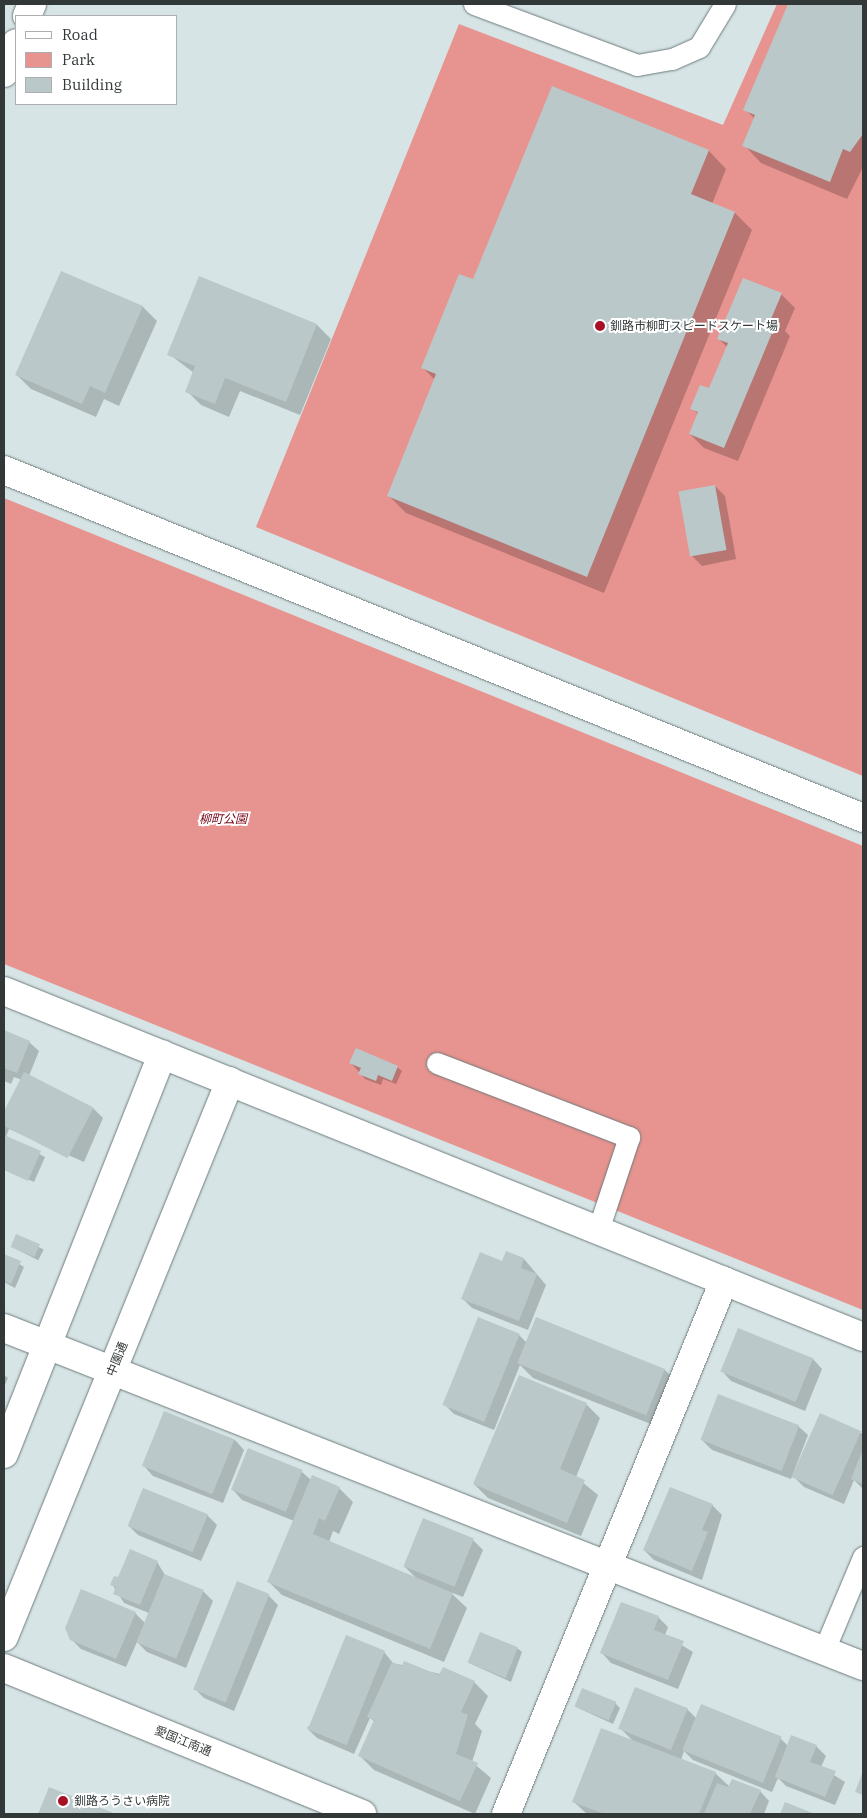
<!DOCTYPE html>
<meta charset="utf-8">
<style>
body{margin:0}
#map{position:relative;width:867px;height:1818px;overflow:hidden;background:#d6e4e5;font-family:"IBM Plex Serif","Noto Sans JP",serif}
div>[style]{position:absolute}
.green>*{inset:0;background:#e7938f}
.shadow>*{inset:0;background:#0003;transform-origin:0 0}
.building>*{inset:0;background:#bac8c9;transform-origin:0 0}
.roads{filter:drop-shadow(0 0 1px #6e7b7c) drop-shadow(0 0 1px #6e7b7c)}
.service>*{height:21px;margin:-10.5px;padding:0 10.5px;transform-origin:10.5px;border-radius:10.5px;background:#fff}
.minor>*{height:28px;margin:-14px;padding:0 14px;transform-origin:14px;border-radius:14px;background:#fff}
.tertiary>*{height:28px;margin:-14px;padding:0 14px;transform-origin:14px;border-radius:14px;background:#fff}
.dots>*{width:14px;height:14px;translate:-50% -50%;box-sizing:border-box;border:2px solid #fff;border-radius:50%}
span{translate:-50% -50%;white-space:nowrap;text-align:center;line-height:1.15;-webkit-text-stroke:4px #fff;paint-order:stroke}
.poi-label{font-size:12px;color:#323838}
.left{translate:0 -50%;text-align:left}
.park-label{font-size:12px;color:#740014;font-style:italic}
.street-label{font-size:12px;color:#323838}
.frame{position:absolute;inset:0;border:5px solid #323838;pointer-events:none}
.legend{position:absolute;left:15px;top:15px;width:162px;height:90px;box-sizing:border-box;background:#fff;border:1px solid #adafaf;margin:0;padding:6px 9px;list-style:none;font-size:15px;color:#323838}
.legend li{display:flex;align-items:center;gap:10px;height:25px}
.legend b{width:25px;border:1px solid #adafaf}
</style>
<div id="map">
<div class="green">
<i style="clip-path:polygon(777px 4px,863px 4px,863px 776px,256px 527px,459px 24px,723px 125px)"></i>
<i style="clip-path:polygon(4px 498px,863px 846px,863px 1310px,4px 964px)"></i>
</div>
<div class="shadow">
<i style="clip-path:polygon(789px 4px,863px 4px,863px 167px,847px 199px,761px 163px,744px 145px,755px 119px,745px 109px)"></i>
<i style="clip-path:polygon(552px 88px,709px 151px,726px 169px,712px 204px,735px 213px,752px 230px,604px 593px,406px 513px,388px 495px,435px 380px,422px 367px,474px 281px)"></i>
<i style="clip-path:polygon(62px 272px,143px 307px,157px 321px,119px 406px,104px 399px,96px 417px,31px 389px,17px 375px)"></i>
<i style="clip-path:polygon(200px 278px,317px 325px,331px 339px,300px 415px,240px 391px,229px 417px,201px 405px,187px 391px,194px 373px,169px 354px)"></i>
<i style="clip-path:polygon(781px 294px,795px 308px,785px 331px,790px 336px,738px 461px,704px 448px,690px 434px,698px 414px,692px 408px,710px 390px,727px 347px,719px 339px)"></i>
<i style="clip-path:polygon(715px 486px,725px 496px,736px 559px,702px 566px,692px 556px)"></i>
<i style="clip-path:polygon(4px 1032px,29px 1042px,39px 1051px,29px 1076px,93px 1108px,103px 1118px,84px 1162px,9px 1129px,6px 1137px,45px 1157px,34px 1182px,4px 1169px,4px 1108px,8px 1113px,22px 1080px,14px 1077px,11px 1084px,4px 1081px)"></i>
<i style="clip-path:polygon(351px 1063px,397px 1067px,402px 1071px,396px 1084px,383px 1079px,381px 1085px,365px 1079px)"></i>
<i style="left:17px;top:1236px;width:30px;height:12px;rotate:27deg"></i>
<i style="clip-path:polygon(4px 1255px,24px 1267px,15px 1288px,4px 1282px)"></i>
<i style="clip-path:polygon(524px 1259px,546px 1285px,528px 1330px,472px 1308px,463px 1299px,503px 1262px)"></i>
<i style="clip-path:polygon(739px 1329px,813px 1359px,822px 1369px,805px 1411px,731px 1381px,722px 1371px)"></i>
<i style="clip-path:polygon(519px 1335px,527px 1343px,664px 1369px,678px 1383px,661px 1428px,533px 1378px,520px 1365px,494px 1430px,454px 1414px,444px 1404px)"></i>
<i style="clip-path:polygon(4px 1375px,8px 1378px,4px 1387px)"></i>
<i style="clip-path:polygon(586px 1404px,600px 1418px,576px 1477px,598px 1495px,581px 1536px,488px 1498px,474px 1484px)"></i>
<i style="clip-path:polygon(164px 1413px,235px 1440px,244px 1450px,223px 1503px,153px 1476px,144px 1466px)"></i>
<i style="clip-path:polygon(820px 1415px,863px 1434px,863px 1489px,854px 1480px,844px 1504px,804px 1487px,794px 1477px)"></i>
<i style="clip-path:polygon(798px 1426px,808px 1435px,791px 1479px,712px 1450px,702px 1440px)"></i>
<i style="clip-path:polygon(302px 1472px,311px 1480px,339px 1488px,353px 1502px,339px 1534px,333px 1531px,329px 1542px,417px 1579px,404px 1566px,473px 1540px,483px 1550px,463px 1597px,450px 1592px,467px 1608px,444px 1662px,282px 1595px,268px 1581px,294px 1521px,242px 1500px,233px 1490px)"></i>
<i style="clip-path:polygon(712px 1505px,722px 1515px,702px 1580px,654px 1560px,644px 1550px)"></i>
<i style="clip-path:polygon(207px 1515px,217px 1525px,201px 1561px,138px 1535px,129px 1526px)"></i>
<i style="clip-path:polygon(157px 1562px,165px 1575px,204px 1592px,213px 1601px,186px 1668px,147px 1652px,137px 1642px,126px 1667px,81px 1649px,71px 1639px,135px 1613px,145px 1623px,149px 1613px,124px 1603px,112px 1584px)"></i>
<i style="clip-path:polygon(268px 1595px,278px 1605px,234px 1711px,204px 1698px,194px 1688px)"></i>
<i style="clip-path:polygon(658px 1617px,668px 1627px,665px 1635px,693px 1652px,678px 1689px,611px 1663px,602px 1653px)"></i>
<i style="clip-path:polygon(517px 1648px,522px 1652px,511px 1682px,469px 1663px)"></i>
<i style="clip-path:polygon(384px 1652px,393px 1663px,474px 1682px,488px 1696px,475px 1724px,482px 1731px,472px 1762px,491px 1778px,475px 1814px,374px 1770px,360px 1756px,375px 1722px,370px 1718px,354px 1754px,317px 1738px,307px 1728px)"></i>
<i style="clip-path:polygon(615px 1703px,620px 1708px,613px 1724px,576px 1707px)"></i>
<i style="clip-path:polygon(701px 1706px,780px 1738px,788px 1746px,816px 1746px,826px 1756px,821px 1767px,845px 1782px,835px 1805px,786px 1786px,778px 1778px,772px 1792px,693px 1760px,684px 1751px,681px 1760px,715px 1773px,730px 1787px,760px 1791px,769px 1801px,764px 1814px,587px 1814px,574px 1802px,633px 1741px,620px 1728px,687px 1709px,696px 1718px)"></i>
<i style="clip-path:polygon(49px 1789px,113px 1814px,39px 1814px)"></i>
</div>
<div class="building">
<i style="clip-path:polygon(788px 4px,863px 4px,863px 134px,850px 152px,843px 149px,830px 182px,742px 146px,755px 115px,743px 110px)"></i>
<i style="clip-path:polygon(552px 86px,709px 150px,691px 194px,735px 212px,587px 577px,387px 496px,436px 374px,421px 368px,459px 274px,473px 279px)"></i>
<i style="clip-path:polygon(61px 271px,143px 306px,105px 393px,90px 386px,82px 404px,15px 375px)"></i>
<i style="clip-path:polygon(199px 276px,317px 324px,286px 402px,225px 378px,215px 404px,185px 392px,195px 366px,167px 355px)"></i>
<i style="clip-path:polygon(743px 278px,782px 293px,771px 319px,777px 321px,724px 448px,689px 434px,698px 412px,690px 409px,700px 385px,709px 388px,728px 343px,717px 339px)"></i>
<i style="left:715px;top:485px;width:66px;height:37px;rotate:80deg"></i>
<i style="clip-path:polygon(4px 1030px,30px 1041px,17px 1073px,4px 1068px)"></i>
<i style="clip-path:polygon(356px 1048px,398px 1066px,392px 1081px,378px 1075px,376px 1081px,358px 1074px,361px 1068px,349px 1063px)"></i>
<i style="left:24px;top:1072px;width:78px;height:57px;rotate:27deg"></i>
<i style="clip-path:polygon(4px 1135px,41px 1151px,28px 1181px,4px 1170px)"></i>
<i style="left:16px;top:1234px;width:26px;height:14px;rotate:23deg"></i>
<i style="clip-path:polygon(506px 1251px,524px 1258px,521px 1268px,537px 1274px,519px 1321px,461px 1299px,480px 1252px,502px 1261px)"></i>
<i style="clip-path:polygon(4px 1254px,21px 1261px,11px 1284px,4px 1281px)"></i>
<i style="left:478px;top:1317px;width:45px;height:95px;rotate:22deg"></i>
<i style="left:536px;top:1317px;width:139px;height:50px;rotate:22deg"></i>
<i style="left:738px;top:1328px;width:81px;height:47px;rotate:22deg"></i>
<i style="clip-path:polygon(519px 1375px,587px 1403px,560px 1469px,585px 1480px,567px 1523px,473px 1484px)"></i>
<i style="left:718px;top:1394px;width:87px;height:49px;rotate:21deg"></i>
<i style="left:164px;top:1411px;width:76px;height:59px;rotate:22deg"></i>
<i style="left:820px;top:1413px;width:45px;height:70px;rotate:24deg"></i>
<i style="left:248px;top:1448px;width:59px;height:45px;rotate:22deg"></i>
<i style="clip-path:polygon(863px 1449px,863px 1484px,851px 1479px)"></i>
<i style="clip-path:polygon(312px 1475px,340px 1487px,325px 1521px,319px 1518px,313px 1534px,453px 1593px,430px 1649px,267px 1582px)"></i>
<i style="clip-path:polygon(670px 1487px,713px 1504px,702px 1530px,708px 1532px,692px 1571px,643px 1550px)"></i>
<i style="left:143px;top:1488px;width:70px;height:41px;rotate:22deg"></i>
<i style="left:423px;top:1518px;width:55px;height:52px;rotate:22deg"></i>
<i style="clip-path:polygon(130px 1549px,158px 1561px,140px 1605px,113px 1594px,116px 1587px,110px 1585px,114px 1576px,118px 1577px)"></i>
<i style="left:164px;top:1574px;width:43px;height:74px;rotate:22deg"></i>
<i style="left:237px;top:1581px;width:35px;height:117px;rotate:22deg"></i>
<i style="clip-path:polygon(81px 1589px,136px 1612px,116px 1659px,70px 1640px,65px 1628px)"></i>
<i style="clip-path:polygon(621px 1602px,659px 1616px,654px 1630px,684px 1641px,668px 1680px,600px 1653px)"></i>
<i style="left:480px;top:1632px;width:41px;height:33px;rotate:22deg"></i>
<i style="left:346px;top:1635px;width:42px;height:102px;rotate:22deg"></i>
<i style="clip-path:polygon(404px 1661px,439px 1675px,443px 1667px,475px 1681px,461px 1712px,468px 1715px,456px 1754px,478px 1763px,460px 1801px,358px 1756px,374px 1720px,367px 1717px,392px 1662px,402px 1666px)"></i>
<i style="left:635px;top:1687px;width:57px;height:45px;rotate:22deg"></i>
<i style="left:582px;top:1688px;width:37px;height:20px;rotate:22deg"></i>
<i style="left:701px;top:1704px;width:87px;height:50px;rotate:22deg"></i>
<i style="clip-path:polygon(601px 1728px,716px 1772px,699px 1814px,605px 1814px,572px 1802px)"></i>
<i style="clip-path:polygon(791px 1735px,817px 1745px,810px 1762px,836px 1771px,825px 1797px,775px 1777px)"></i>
<i style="clip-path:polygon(863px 1771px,863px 1795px,855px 1792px)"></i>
<i style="clip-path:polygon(732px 1779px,761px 1790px,750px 1814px,704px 1814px,717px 1783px,728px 1787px)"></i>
<i style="clip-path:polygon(49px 1787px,116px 1814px,38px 1814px)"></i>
<i style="clip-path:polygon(785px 1802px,815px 1814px,780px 1814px)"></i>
</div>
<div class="roads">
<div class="service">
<i style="left:474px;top:4px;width:174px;rotate:20.5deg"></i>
<i style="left:637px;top:65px;width:36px;rotate:-10deg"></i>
<i style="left:672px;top:59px;width:30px;rotate:-24deg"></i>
<i style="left:699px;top:47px;width:50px;rotate:-58.8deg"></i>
<i style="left:437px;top:1063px;width:206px;rotate:21.1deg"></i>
<i style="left:629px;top:1137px;width:98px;rotate:108.4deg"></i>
<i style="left:824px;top:1650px;width:101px;rotate:-67.2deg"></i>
</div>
<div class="minor">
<i style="left:27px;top:16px;width:13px;rotate:-67deg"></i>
<i style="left:4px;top:73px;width:32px;rotate:-68deg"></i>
<i style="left:4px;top:991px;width:926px;rotate:21.94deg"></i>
<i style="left:4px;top:1328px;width:923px;rotate:21.48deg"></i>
<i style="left:4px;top:1454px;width:430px;rotate:-68.4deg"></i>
<i style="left:4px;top:1637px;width:600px;rotate:-67.88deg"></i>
<i style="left:4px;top:1668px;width:387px;rotate:22.2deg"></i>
<i style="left:506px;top:1814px;width:576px;rotate:-67.76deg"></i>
</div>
<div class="tertiary">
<i style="left:4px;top:470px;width:927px;rotate:22.05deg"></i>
</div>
</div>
<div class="dots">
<i style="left:600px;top:326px;background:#a71025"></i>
<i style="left:63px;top:1801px;background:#a71025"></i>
</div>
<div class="poi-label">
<span class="left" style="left:610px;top:326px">釧路市柳町スピードスケート場</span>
<span class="left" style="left:74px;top:1801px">釧路ろうさい病院</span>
</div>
<div class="park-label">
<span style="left:223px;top:819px">柳町公園</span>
</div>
<div class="street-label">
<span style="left:117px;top:1359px;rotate:-68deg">中園通</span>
<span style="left:183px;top:1741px;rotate:22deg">愛国江南通</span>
</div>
<div class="frame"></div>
<ul class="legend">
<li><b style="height:6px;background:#fff"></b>Road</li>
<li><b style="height:14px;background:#e7938f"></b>Park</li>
<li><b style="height:14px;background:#bac8c9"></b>Building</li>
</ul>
</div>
